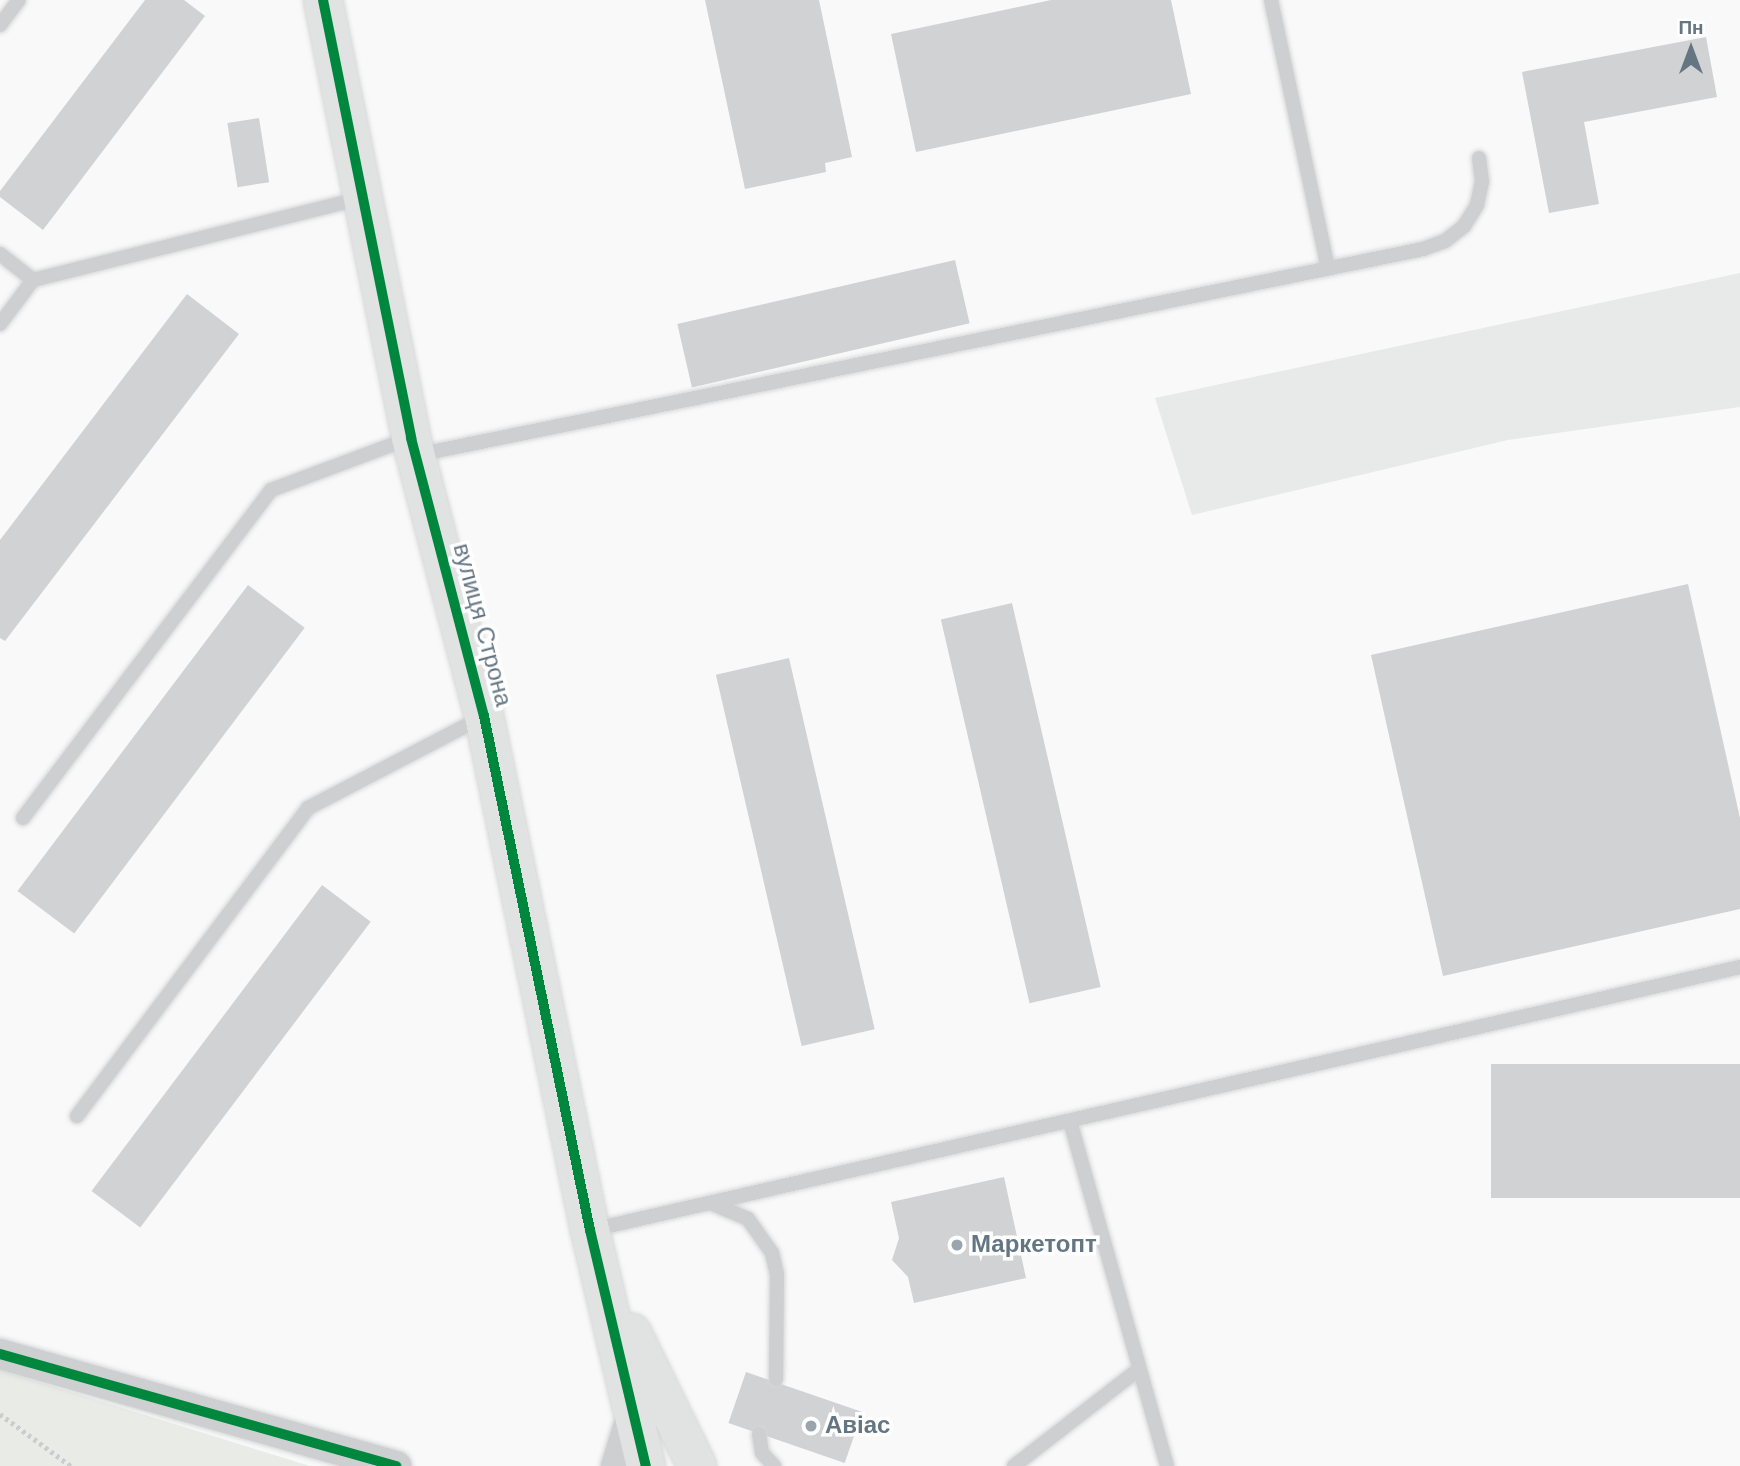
<!DOCTYPE html>
<meta charset="utf-8">
<style>
body{margin:0}
#map{position:relative;width:1740px;height:1466px;overflow:hidden;background:#f9f9f9;font-family:"Work Sans",sans-serif}
div>[style]{position:absolute}
.built>*{inset:0;background:#e8e9e9}
.green>*{inset:0;background:#e8ebe6}
.building>*{inset:0;background:#d0d2d3;transform-origin:0 0}
.path>*{height:4.5px;margin-top:-2.25px;transform-origin:0;background:repeating-linear-gradient(90deg,#cbcccd 0 3.5px,transparent 0 7px)}
.roads{filter:drop-shadow(0 0 2px #d5d6d7) drop-shadow(0 0 2px #d5d6d7)}
.lane>*{height:14px;margin:-7px;padding:0 7px;transform-origin:7px;border-radius:7px;background:#cecfd0}
.street>*{height:30px;margin:-15px;padding:0 15px;transform-origin:15px;border-radius:15px;background:#cecfd0}
.secondary>*{height:38px;margin:-19px;padding:0 19px;transform-origin:19px;border-radius:19px;background:#e1e2e2}
.cycleway>*{height:10px;margin:-5px;padding:0 5px;transform-origin:5px;border-radius:5px;background:#00873e}
.dots>*{width:19px;height:19px;translate:-50% -50%;box-sizing:border-box;border:4px solid #fff;border-radius:50%}
span{translate:-50% -50%;white-space:nowrap;text-align:center;line-height:1.15;-webkit-text-stroke:7px #fff;paint-order:stroke}
.street-label{font-size:24px;color:#657683}
.poi-label{font-size:24px;color:#657683;font-weight:700}
.left{translate:0 -50%;text-align:left}
.north{position:absolute;left:1656px;top:14px;width:70px;height:70px;-webkit-text-stroke:5px #fff;paint-order:stroke;rotate:0deg;font-size:19px;font-weight:700;line-height:28px;text-align:center;color:#657683}
.north::after{content:'';display:block;margin:auto;width:24px;height:32px;background:#657683;clip-path:polygon(50% 0,100% 100%,50% 72%,0 100%)}
</style>
<div id="map">
<div class="built">
<i style="clip-path:polygon(1740px 273px,1740px 407px,1508px 440px,1192px 515px,1155px 398px)"></i>
</div>
<div class="green">
<i style="clip-path:polygon(0 1370px,310px 1466px,0 1466px)"></i>
</div>
<div class="building">
<i style="clip-path:polygon(145px 0,184px 0,205px 16px,43px 230px,0 197px,0 191px)"></i>
<i style="clip-path:polygon(705px 0,819px 0,852px 157px,825px 163px,826px 172px,745px 189px)"></i>
<i style="clip-path:polygon(1051px 0,1171px 0,1191px 94px,916px 152px,891px 34px)"></i>
<i style="clip-path:polygon(1706px 37px,1717px 97px,1584px 122px,1599px 204px,1549px 213px,1522px 72px)"></i>
<i style="left:259px;top:118px;width:65px;height:32px;rotate:81deg"></i>
<i style="left:955px;top:260px;width:65px;height:285px;rotate:77deg"></i>
<i style="clip-path:polygon(187px 294px,239px 334px,5px 641px,0 638px,0 540px)"></i>
<i style="clip-path:polygon(1688px 584px,1740px 818px,1740px 909px,1443px 976px,1371px 655px)"></i>
<i style="left:248px;top:585px;width:71px;height:383px;rotate:37deg"></i>
<i style="left:1012px;top:603px;width:394px;height:73px;rotate:77deg"></i>
<i style="left:789px;top:658px;width:381px;height:75px;rotate:77deg"></i>
<i style="left:322px;top:885px;width:61px;height:383px;rotate:37deg"></i>
<i style="left:1740px;top:1064px;width:134px;height:249px;rotate:90deg"></i>
<i style="clip-path:polygon(1004px 1177px,1026px 1278px,914px 1303px,908px 1277px,892px 1260px,899px 1238px,891px 1202px)"></i>
<i style="left:746px;top:1372px;width:123px;height:54px;rotate:19deg"></i>
</div>
<div class="path">
<i style="left:0;top:1414px;width:88px;rotate:36.2deg"></i>
</div>
<div class="roads">
<div class="lane">
<i style="left:1271px;top:0;width:274px;rotate:78deg"></i>
<i style="left:0;top:25px;width:31px;rotate:-53deg"></i>
<i style="left:0;top:254px;width:42px;rotate:38.2deg"></i>
<i style="left:33px;top:280px;width:338px;rotate:-14deg"></i>
<i style="left:0;top:324px;width:55px;rotate:-53.1deg"></i>
<i style="left:417px;top:455px;width:1027px;rotate:-11.57deg"></i>
<i style="left:1423px;top:249px;width:23px;rotate:-20deg"></i>
<i style="left:1445px;top:241px;width:24px;rotate:-38deg"></i>
<i style="left:1464px;top:226px;width:25px;rotate:-58deg"></i>
<i style="left:1477px;top:205px;width:24px;rotate:-78deg"></i>
<i style="left:1482px;top:182px;width:24px;rotate:-97deg"></i>
<i style="left:23px;top:818px;width:411px;rotate:-52.9deg"></i>
<i style="left:271px;top:490px;width:148px;rotate:-20.5deg"></i>
<i style="left:77px;top:1116px;width:385px;rotate:-53.1deg"></i>
<i style="left:308px;top:808px;width:197px;rotate:-27.5deg"></i>
<i style="left:1070px;top:1121px;width:358px;rotate:74.3deg"></i>
<i style="left:713px;top:1204px;width:38px;rotate:23deg"></i>
<i style="left:748px;top:1219px;width:42px;rotate:54.8deg"></i>
<i style="left:772px;top:1253px;width:22px;rotate:77deg"></i>
<i style="left:777px;top:1274px;width:105px;rotate:90.5deg"></i>
<i style="left:591px;top:1230px;width:1179px;rotate:-12.89deg"></i>
<i style="left:759px;top:1434px;width:19px;rotate:81deg"></i>
<i style="left:762px;top:1453px;width:18px;rotate:47deg"></i>
<i style="left:1014px;top:1466px;width:158px;rotate:-37.8deg"></i>
</div>
<div class="street">
<i style="left:0;top:1354px;width:412px;rotate:15.8deg"></i>
<i style="left:616px;top:1466px;width:54px;rotate:-72.9deg"></i>
</div>
<div class="secondary">
<i style="left:323px;top:0;width:447px;rotate:78.6deg"></i>
<i style="left:411px;top:438px;width:287px;rotate:75.3deg"></i>
<i style="left:484px;top:716px;width:525px;rotate:78.35deg"></i>
<i style="left:590px;top:1230px;width:243px;rotate:76.7deg"></i>
<i style="left:632px;top:1333px;width:148px;rotate:64deg"></i>
</div>
</div>
<div class="cycleway">
<i style="left:323px;top:0;width:447px;rotate:78.6deg"></i>
<i style="left:411px;top:438px;width:287px;rotate:75.3deg"></i>
<i style="left:484px;top:716px;width:525px;rotate:78.35deg"></i>
<i style="left:590px;top:1230px;width:243px;rotate:76.7deg"></i>
<i style="left:0;top:1354px;width:412px;rotate:15.8deg"></i>
</div>
<div class="dots">
<i style="left:957px;top:1245px;background:#99a4ac"></i>
<i style="left:811px;top:1426px;background:#99a4ac"></i>
</div>
<div class="street-label">
<span style="left:482px;top:625px;rotate:75deg">вулиця Строна</span>
</div>
<div class="poi-label">
<span class="left" style="left:971px;top:1245px">Маркетопт</span>
<span class="left" style="left:825px;top:1426px">Авіас</span>
</div>
<div class="north">Пн</div>
</div>
